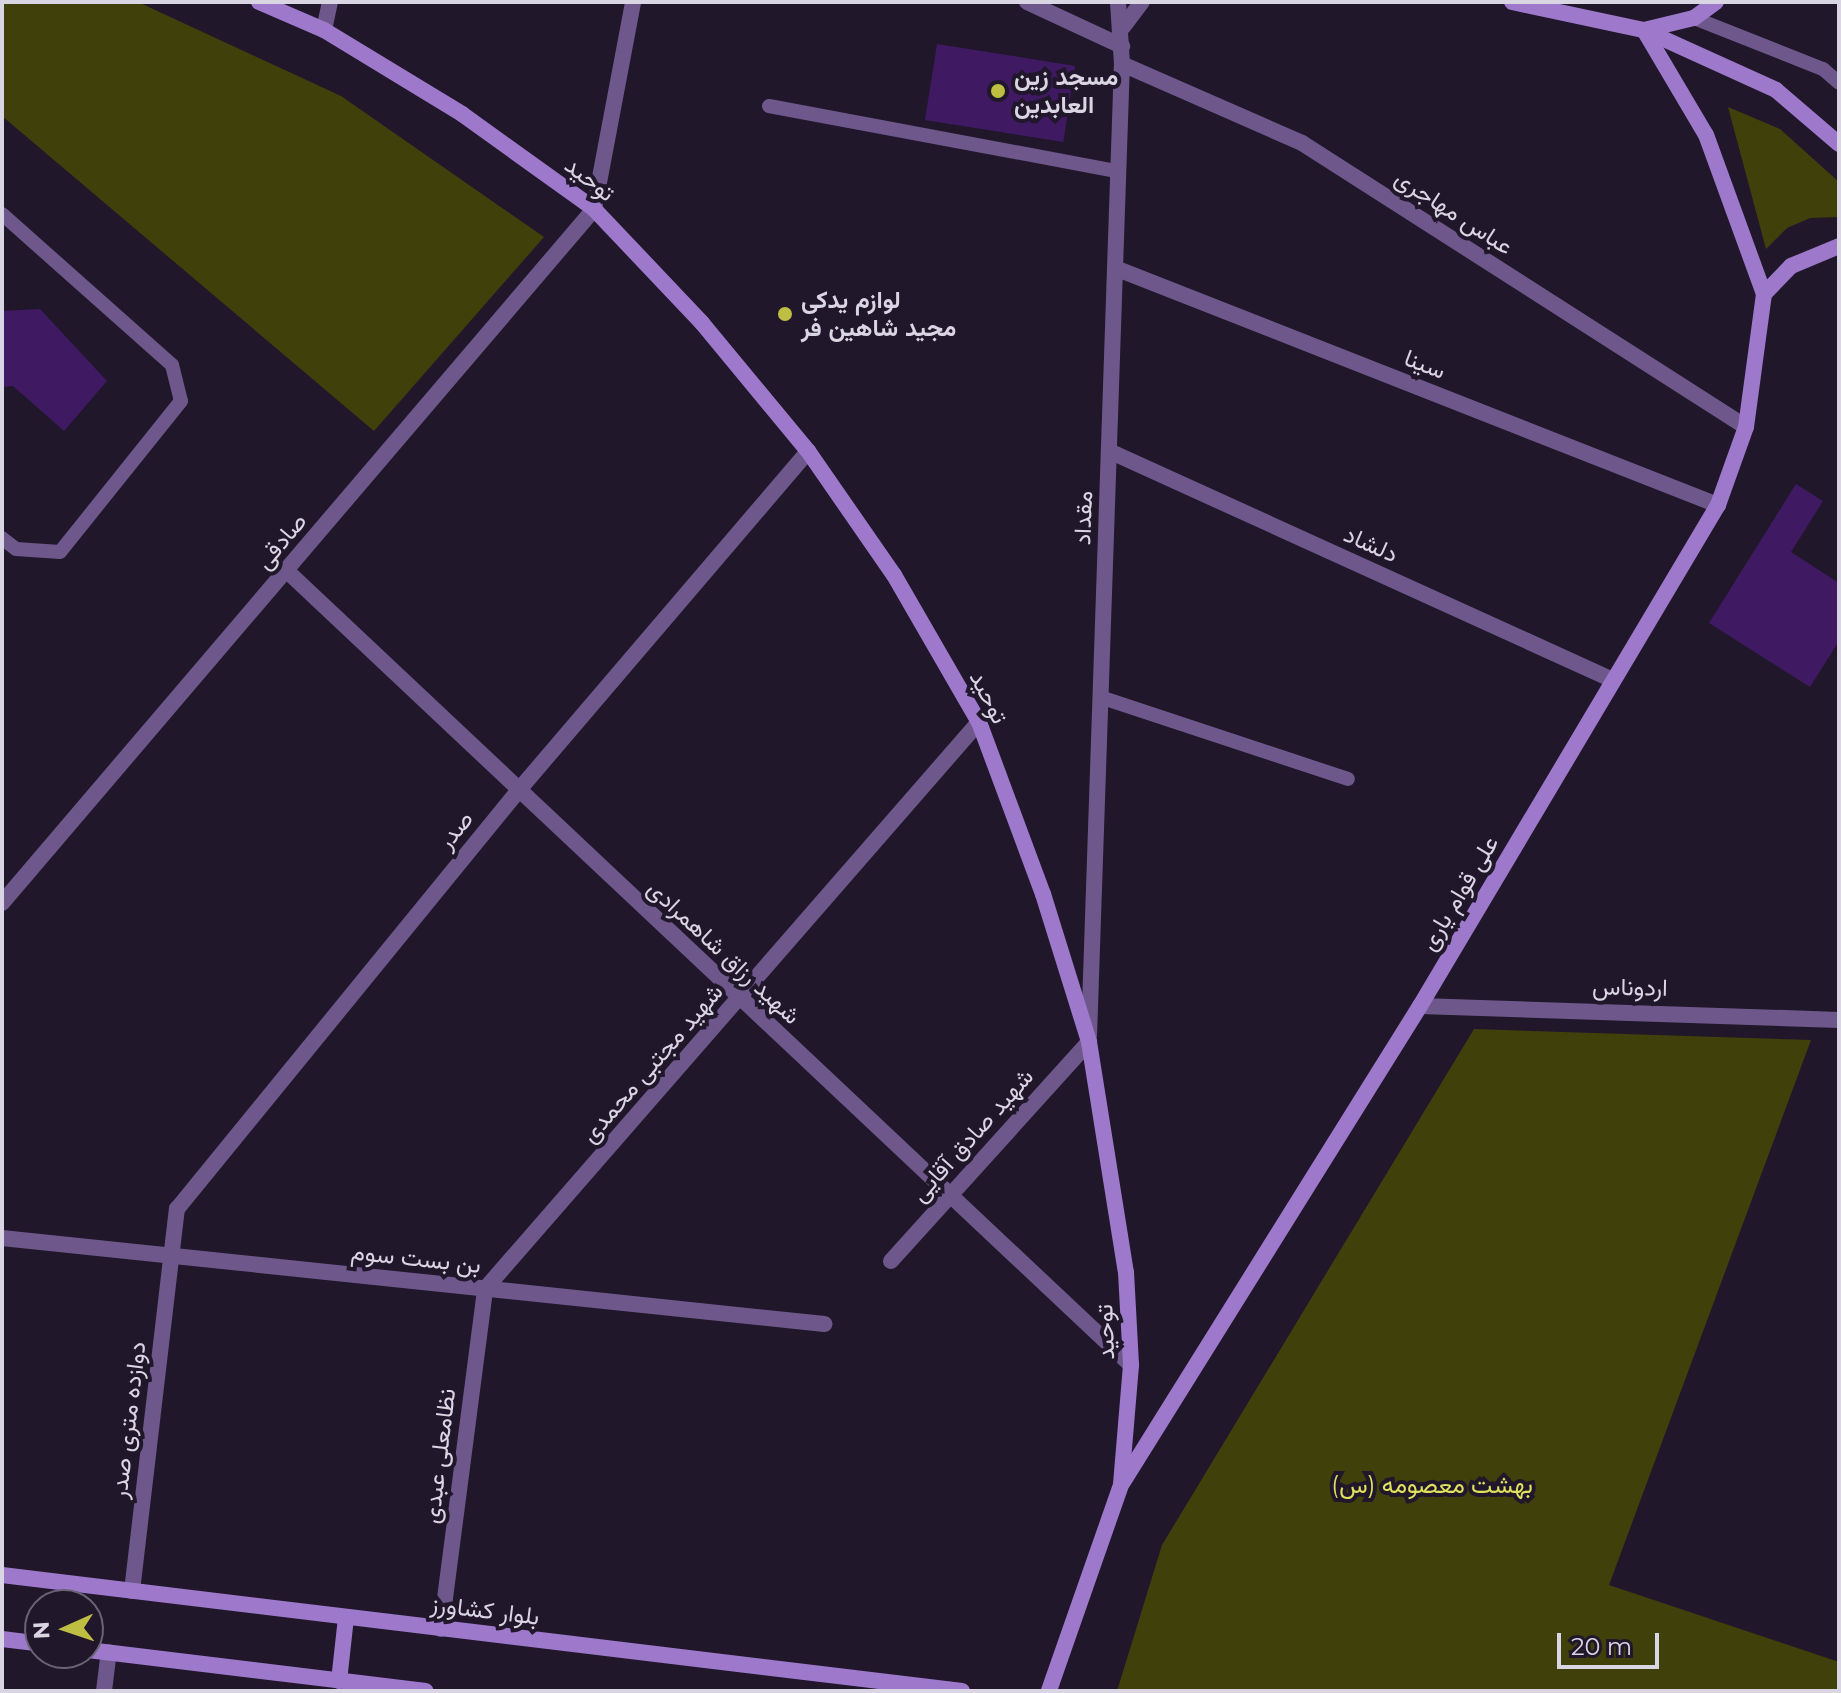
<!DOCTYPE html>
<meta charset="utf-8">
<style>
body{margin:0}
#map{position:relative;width:1841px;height:1693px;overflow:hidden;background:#20172b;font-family:Montserrat,Vazirmatn,sans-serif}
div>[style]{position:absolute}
.green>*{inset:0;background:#40400a}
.building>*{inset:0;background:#401963;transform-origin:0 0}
.service>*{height:14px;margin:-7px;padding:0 7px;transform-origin:7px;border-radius:7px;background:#6e588b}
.minor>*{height:16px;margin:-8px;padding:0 8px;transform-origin:8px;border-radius:8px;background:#6e588b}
.tertiary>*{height:16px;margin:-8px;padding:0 8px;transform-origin:8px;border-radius:8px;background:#6e588b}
.secondary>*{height:16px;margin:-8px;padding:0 8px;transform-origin:8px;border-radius:8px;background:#9e79cb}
.dots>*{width:22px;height:22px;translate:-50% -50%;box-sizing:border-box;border:4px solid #20172b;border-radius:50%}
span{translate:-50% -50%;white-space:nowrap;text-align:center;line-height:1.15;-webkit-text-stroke:8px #20172b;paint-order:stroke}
.poi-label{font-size:24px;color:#dad5e3;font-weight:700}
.left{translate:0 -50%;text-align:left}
.street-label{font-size:24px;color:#dad5e3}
.park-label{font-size:24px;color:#e0e15c}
.frame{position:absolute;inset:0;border:4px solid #dad5e3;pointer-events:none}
.north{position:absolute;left:24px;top:1589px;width:80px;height:80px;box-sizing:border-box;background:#20172b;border:2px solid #6a6375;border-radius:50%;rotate:267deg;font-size:22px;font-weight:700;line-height:32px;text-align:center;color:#dad5e3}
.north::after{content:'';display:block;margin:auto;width:28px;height:36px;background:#bebf42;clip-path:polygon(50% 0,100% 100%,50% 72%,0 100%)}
.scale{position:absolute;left:1557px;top:1633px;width:102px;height:36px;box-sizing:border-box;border:4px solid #dad5e3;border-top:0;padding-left:10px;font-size:24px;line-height:28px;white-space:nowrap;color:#dad5e3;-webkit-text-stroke:6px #20172b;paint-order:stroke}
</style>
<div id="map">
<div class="green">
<i style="clip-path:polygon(2px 2px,138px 2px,341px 96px,544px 237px,374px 431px,2px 116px)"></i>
<i style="clip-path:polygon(1728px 107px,1780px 129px,1839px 182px,1839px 217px,1810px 218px,1787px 228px,1766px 249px)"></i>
<i style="clip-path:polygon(1474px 1029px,1811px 1040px,1609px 1585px,1839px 1662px,1839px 1691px,1117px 1691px,1162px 1545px)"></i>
</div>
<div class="building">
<i style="left:937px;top:44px;width:140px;height:77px;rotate:9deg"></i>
<i style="clip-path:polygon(40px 309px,107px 381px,64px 431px,13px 386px,2px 387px,2px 311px)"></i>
<i style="clip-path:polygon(1796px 484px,1823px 501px,1791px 552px,1839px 583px,1839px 641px,1810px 687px,1709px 623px)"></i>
</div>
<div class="service">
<i style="left:1694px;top:18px;width:139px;rotate:21.6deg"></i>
<i style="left:1823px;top:69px;width:21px;rotate:41deg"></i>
<i style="left:769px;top:106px;width:355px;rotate:10.6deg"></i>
<i style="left:2px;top:214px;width:227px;rotate:41.6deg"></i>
<i style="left:172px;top:365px;width:37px;rotate:76deg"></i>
<i style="left:181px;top:401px;width:193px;rotate:128.7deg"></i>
<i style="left:60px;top:552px;width:44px;rotate:-176.1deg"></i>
<i style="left:16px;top:549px;width:18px;rotate:-142deg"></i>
<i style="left:1100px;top:697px;width:261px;rotate:18.3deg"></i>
</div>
<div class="minor">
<i style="left:324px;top:30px;width:29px;rotate:-78deg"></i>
<i style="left:1122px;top:64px;width:197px;rotate:23.7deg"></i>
<i style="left:1302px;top:143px;width:527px;rotate:32.6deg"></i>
<i style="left:1115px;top:268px;width:648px;rotate:21.46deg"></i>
<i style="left:1109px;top:451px;width:554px;rotate:24.44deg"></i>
<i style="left:287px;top:571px;width:1159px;rotate:43.25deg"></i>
<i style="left:2px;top:903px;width:912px;rotate:-49.53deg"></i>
<i style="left:594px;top:209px;width:211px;rotate:-79.3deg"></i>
<i style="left:2px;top:1238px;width:827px;rotate:5.97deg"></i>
<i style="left:891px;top:1261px;width:295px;rotate:-47.9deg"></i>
<i style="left:132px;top:1591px;width:385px;rotate:-83.3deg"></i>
<i style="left:177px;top:1209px;width:539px;rotate:-50.79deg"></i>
<i style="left:518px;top:791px;width:447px;rotate:-49.5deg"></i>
<i style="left:441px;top:1629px;width:343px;rotate:-82.6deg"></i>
<i style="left:485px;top:1289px;width:752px;rotate:-48.94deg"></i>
<i style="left:104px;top:1691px;width:39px;rotate:-83deg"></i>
</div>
<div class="tertiary">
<i style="left:1027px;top:2px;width:105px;rotate:24.9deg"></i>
<i style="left:1123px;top:27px;width:31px;rotate:-53deg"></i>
<i style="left:1420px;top:1006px;width:419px;rotate:1.9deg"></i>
<i style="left:1089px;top:1036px;width:973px;rotate:-88.06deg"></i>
<i style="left:1122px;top:64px;width:62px;rotate:-93.7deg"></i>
</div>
<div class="secondary">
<i style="left:259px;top:2px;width:71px;rotate:23.3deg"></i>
<i style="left:324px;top:30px;width:162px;rotate:31.3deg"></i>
<i style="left:462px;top:114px;width:163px;rotate:35.7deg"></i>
<i style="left:594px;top:209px;width:157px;rotate:46.5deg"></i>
<i style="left:702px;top:323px;width:166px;rotate:50.4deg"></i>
<i style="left:808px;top:451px;width:151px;rotate:55.3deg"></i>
<i style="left:894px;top:575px;width:170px;rotate:60deg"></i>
<i style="left:979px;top:722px;width:184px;rotate:69.6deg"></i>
<i style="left:1043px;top:894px;width:155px;rotate:72.7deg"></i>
<i style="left:1089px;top:1042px;width:233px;rotate:80.9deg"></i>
<i style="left:1126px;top:1272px;width:93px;rotate:86.9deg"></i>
<i style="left:1131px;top:1365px;width:120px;rotate:94.8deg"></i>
<i style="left:1121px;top:1485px;width:218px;rotate:109.3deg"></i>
<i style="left:1512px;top:2px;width:135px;rotate:12deg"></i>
<i style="left:1644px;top:30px;width:145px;rotate:24.4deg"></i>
<i style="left:1776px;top:90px;width:83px;rotate:40.6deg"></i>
<i style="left:1764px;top:294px;width:39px;rotate:-46deg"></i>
<i style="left:1791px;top:266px;width:52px;rotate:-22.6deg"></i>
<i style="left:1123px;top:1482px;width:561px;rotate:-58.04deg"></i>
<i style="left:1420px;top:1006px;width:583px;rotate:-59.26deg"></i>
<i style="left:1718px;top:505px;width:83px;rotate:-70.3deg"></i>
<i style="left:1746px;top:427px;width:134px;rotate:-82.3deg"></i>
<i style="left:1764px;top:294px;width:169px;rotate:-110deg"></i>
<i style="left:1706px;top:135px;width:122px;rotate:-120.6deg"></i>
<i style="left:1644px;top:30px;width:51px;rotate:-13.5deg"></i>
<i style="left:1694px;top:18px;width:27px;rotate:-36deg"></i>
<i style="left:2px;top:1575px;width:967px;rotate:6.89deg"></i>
<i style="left:2px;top:1639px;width:38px;rotate:7deg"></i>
<i style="left:88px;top:1650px;width:340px;rotate:6.9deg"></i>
<i style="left:339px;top:1681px;width:63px;rotate:-83.7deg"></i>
</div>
<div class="dots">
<i style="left:998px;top:91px;background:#bebf42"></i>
<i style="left:785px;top:314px;background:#bebf42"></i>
</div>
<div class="poi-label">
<span class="left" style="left:1014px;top:91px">مسجد زین<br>العابدین</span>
<span class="left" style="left:801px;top:314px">لوازم یدکی<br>مجید شاهین فر</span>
</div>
<div class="street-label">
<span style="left:590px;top:179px;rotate:38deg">توحید</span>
<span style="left:1454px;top:212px;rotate:33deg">عباس مهاجری</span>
<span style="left:1425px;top:364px;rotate:21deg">سینا</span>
<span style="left:1083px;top:518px;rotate:-88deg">مقداد</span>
<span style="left:281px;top:541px;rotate:-50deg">صادقی</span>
<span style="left:1371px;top:544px;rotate:24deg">دلشاد</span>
<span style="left:989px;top:697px;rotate:63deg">توحید</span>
<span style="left:455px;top:830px;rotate:-51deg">صدر</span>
<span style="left:1459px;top:893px;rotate:-59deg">علی قوام یاری</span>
<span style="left:724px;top:952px;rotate:43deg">شهید رزاق شاهمرادی</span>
<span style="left:1630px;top:987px;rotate:1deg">اردوناس</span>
<span style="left:652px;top:1063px;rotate:-49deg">شهید مجتبی محمدی</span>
<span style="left:972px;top:1135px;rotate:-48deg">شهید صادق آقایی</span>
<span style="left:416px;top:1258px;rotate:6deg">بن بست سوم</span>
<span style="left:1105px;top:1332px;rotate:-92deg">توحید</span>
<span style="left:128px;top:1420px;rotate:-83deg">دوازده متری صدر</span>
<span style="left:439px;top:1456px;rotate:-83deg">نظامعلی عبدی</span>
<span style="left:485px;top:1610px;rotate:7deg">بلوار کشاورز</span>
</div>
<div class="park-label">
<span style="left:1432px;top:1485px">(بهشت معصومه (س</span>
</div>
<div class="frame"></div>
<div class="north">N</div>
<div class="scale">20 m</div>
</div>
